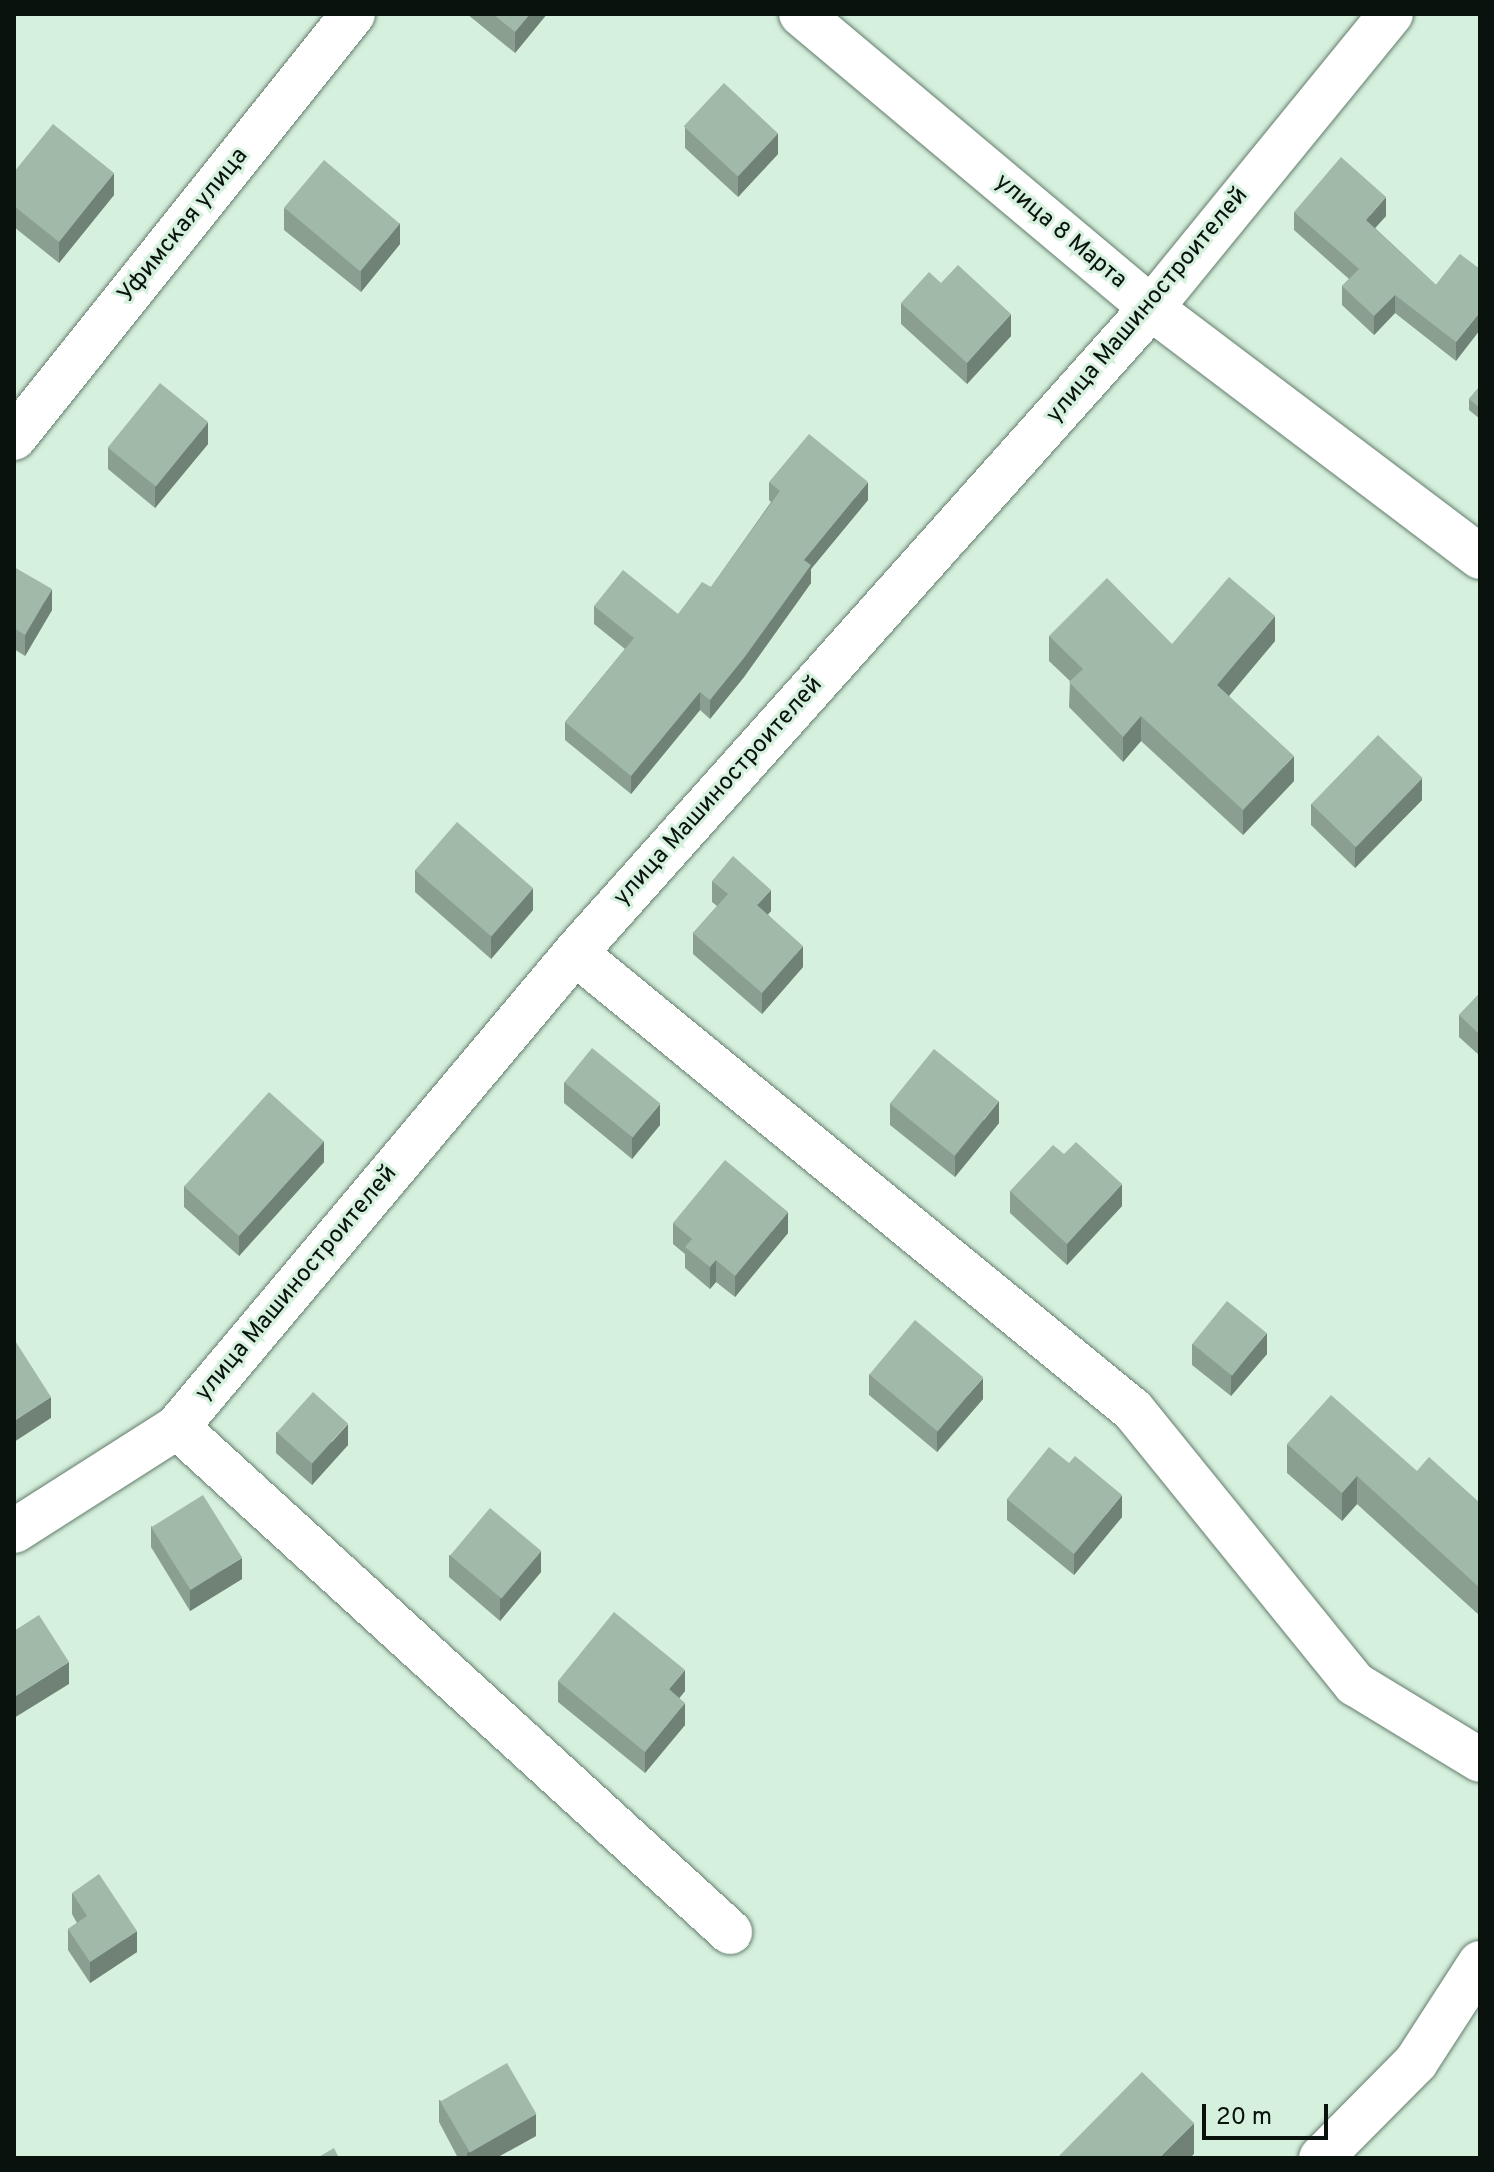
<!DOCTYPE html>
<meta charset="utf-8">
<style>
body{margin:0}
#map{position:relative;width:1494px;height:2172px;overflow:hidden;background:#d5f0dd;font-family:Overpass,sans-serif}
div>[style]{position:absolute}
.roads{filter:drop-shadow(0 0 2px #647c6c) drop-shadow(0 0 2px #647c6c)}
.street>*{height:44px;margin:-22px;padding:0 22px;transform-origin:22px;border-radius:22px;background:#fff}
.wall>*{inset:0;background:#8a9f90}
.shaded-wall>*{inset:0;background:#708276}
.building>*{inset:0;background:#a0b9a8;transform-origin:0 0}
span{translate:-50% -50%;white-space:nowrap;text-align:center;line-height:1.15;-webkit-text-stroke:6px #d5f0dd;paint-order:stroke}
.street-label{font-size:24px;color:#09120c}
.frame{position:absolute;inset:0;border:16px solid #09120c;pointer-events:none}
.scale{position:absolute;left:1202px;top:2104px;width:126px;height:36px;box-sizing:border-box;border:4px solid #09120c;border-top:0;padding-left:10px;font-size:24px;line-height:28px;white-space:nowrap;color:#09120c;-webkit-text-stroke:6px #d5f0dd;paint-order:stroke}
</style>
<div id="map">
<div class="roads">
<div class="street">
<i style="left:801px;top:14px;width:457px;rotate:40deg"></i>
<i style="left:1151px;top:308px;width:413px;rotate:37.1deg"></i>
<i style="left:14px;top:438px;width:543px;rotate:-51.36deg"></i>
<i style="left:575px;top:953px;width:721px;rotate:39.32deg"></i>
<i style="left:1133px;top:1410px;width:353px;rotate:51deg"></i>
<i style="left:1355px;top:1684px;width:146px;rotate:31.3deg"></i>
<i style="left:177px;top:1427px;width:749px;rotate:42.4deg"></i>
<i style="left:14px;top:1531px;width:193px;rotate:-32.5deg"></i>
<i style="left:177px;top:1427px;width:619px;rotate:-49.98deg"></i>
<i style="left:575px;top:953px;width:865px;rotate:-48.23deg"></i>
<i style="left:1151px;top:308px;width:380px;rotate:-50.8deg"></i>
<i style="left:1321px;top:2158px;width:135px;rotate:-45.3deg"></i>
<i style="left:1416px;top:2062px;width:118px;rotate:-57.1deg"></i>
</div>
</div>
<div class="wall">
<i style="clip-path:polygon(467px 14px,547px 14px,515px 53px)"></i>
<i style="clip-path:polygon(685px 127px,778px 154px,738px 197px,685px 148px)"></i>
<i style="clip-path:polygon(14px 172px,114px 195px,59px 263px,14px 227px)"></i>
<i style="clip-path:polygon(284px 208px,400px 244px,361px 292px,284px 230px)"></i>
<i style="clip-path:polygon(1294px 212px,1386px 216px,1375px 228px,1436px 285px,1460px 254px,1456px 361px,1395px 313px,1374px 335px,1342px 305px,1342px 286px,1349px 279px,1294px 230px)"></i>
<i style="clip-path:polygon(901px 303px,1011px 336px,967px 384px,901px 324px)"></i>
<i style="clip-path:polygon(1480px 386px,1480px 419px,1469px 410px,1469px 399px)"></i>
<i style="clip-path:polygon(208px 444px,155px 508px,108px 469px,108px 448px)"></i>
<i style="clip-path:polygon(769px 482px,868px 500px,811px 569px,811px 583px,744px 677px,710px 719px,700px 710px,631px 794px,565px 740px,565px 722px,625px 649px,594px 624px,594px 606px,678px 614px,711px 587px,771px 502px,769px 500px)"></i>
<i style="clip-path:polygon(14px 567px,52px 610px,25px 656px,14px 649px)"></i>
<i style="clip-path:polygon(1049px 636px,1172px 644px,1275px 641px,1229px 696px,1294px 781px,1243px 835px,1141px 741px,1123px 762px,1069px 707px,1070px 681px,1049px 661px)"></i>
<i style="clip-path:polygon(1422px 800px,1355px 868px,1311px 825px,1311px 804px)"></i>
<i style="clip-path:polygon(415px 870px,533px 910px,491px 959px,415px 892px)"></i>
<i style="clip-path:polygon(712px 881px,771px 911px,768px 914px,803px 967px,762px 1014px,693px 954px,693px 933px,717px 906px,712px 902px)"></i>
<i style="clip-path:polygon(1480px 993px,1480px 1056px,1459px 1037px,1459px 1015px)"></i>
<i style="clip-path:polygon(564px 1082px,660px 1125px,632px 1159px,564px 1103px)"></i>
<i style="clip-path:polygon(890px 1103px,999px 1123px,955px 1177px,890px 1125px)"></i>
<i style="clip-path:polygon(324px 1162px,239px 1256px,184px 1207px,184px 1186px)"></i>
<i style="clip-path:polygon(1010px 1191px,1122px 1206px,1067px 1265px,1010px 1213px)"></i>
<i style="clip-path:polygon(673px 1223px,788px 1233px,735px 1297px,716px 1282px,710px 1289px,685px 1268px,685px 1254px,673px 1244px)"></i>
<i style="clip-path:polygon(1192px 1344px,1267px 1354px,1231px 1396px,1192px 1365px)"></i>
<i style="clip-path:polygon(869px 1374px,983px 1399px,937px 1452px,869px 1395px)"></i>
<i style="clip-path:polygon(276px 1432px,348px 1445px,312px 1485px,276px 1453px)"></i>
<i style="clip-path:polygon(1287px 1444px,1480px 1503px,1480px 1616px,1357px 1504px,1342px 1521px,1287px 1473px)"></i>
<i style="clip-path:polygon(1007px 1499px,1122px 1517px,1074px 1575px,1007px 1520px)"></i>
<i style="clip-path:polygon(151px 1526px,242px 1579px,190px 1611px,151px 1547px)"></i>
<i style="clip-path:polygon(449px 1555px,541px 1572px,500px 1621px,449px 1577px)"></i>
<i style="clip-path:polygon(558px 1681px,685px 1691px,679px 1698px,685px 1725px,645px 1773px,558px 1702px)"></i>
<i style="clip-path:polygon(72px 1893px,137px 1952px,90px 1983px,68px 1950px,68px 1929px,77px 1923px,72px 1914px)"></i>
<i style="clip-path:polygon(439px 2100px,536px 2136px,496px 2158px,458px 2158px,439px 2122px)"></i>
</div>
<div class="shaded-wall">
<i style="clip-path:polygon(530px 14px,547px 14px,515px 53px,515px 32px)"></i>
<i style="clip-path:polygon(778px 133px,778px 154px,738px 197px,738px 176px)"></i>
<i style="clip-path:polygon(114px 173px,114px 195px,59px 263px,59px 242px)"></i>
<i style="clip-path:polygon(1386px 197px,1386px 216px,1366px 238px,1366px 220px)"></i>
<i style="clip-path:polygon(400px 223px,400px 244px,361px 292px,361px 271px)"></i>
<i style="clip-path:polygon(1395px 295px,1395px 313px,1374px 335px,1374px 316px)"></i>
<i style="clip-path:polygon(1480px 312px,1480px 330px,1456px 361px,1456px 342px)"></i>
<i style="clip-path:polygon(1011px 314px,1011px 336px,967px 384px,967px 363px)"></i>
<i style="clip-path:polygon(208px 422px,208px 444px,155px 508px,155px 487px)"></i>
<i style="clip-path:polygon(868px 482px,868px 500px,811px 569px,811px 583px,744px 677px,710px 719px,710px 700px,804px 560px)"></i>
<i style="clip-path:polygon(52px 589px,52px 610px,25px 656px,25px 635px)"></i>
<i style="clip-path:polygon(1275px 616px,1275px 641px,1217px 710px,1217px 685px)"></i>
<i style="clip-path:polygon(700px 692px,700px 710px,631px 794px,631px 776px)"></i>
<i style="clip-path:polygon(1141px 716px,1141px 741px,1123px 762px,1123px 737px)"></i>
<i style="clip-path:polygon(1294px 756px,1294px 781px,1243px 835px,1243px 810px)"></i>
<i style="clip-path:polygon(1422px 778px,1422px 800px,1355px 868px,1355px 847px)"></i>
<i style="clip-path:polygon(533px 888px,533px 910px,491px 959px,491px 937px)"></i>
<i style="clip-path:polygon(771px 890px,771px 911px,757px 926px,757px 905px)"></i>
<i style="clip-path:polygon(803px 946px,803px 967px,762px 1014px,762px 993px)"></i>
<i style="clip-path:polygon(999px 1101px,999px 1123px,955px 1177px,955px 1156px)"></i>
<i style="clip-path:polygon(660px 1104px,660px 1125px,632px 1159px,632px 1138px)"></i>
<i style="clip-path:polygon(324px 1141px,324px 1162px,239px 1256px,239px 1235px)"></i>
<i style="clip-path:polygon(1122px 1184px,1122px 1206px,1067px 1265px,1067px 1244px)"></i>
<i style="clip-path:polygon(788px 1212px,788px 1233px,735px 1297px,735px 1276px)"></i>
<i style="clip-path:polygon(716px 1260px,716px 1282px,710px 1289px,710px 1267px)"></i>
<i style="clip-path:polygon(1267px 1333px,1267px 1354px,1231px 1396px,1231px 1375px)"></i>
<i style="clip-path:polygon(983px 1378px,983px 1399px,937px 1452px,937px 1431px)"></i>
<i style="clip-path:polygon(51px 1397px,51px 1418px,14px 1442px,14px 1421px)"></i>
<i style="clip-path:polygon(348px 1424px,348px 1445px,312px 1485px,312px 1464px)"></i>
<i style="clip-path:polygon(1357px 1476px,1357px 1504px,1342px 1521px,1342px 1493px)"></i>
<i style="clip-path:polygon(1122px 1495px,1122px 1517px,1074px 1575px,1074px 1554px)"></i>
<i style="clip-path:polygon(541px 1551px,541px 1572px,500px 1621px,500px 1599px)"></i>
<i style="clip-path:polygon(242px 1558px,242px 1579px,190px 1611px,190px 1590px)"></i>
<i style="clip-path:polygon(69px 1662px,69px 1684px,14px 1718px,14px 1697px)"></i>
<i style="clip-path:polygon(685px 1670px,685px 1691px,669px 1711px,669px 1689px)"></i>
<i style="clip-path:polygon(685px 1703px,685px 1725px,645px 1773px,645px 1752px)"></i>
<i style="clip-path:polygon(137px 1931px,137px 1952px,90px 1983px,90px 1962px)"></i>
<i style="clip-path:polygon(536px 2114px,536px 2136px,496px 2158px,467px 2158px,467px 2153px)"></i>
<i style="clip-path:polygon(1194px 2123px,1194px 2154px,1190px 2158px,1159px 2158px)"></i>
</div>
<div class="building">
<i style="clip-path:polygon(493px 14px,530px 14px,515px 32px)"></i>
<i style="left:724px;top:83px;width:74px;height:59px;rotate:43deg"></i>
<i style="clip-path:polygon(53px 124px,114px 173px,59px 242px,14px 206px,14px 172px)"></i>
<i style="clip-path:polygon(1341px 157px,1386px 197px,1366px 220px,1436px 285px,1460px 254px,1480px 269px,1480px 312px,1456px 342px,1395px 295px,1374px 316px,1342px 286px,1359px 269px,1294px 212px)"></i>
<i style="left:324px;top:160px;width:99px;height:62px;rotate:40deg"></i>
<i style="clip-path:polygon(958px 265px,1011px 314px,967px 363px,901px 303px,929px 272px,941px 283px)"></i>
<i style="left:160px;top:383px;width:62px;height:83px;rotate:39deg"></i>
<i style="clip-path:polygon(1480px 386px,1480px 408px,1469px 399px)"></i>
<i style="clip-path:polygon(809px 434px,868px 482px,804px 560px,811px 565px,744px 658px,710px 700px,700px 692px,631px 776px,565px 722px,634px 638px,594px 606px,623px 570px,678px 614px,702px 582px,711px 587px,780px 491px,769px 482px)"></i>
<i style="clip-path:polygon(14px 567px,52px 589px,25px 635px,14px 628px)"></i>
<i style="clip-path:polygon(1229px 577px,1275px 616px,1217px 685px,1294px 756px,1243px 810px,1141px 716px,1123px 737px,1069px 682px,1083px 669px,1049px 636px,1107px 578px,1172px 644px)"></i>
<i style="left:1378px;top:735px;width:62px;height:96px;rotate:44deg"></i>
<i style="left:457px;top:822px;width:101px;height:64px;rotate:41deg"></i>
<i style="clip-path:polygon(733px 856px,771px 890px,757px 905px,803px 946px,762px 993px,693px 933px,728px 894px,712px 881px)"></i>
<i style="clip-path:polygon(1480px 993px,1480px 1035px,1459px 1015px)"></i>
<i style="left:592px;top:1048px;width:88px;height:44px;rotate:39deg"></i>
<i style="left:934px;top:1049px;width:83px;height:70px;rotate:39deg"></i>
<i style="left:269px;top:1092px;width:74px;height:127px;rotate:42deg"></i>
<i style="clip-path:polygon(1076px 1142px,1122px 1184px,1067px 1244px,1010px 1191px,1053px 1145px,1064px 1154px)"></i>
<i style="clip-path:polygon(725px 1160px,788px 1212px,735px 1276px,716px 1260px,710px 1267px,685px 1247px,692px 1239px,673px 1223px)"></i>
<i style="left:1227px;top:1301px;width:51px;height:55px;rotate:39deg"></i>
<i style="left:915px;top:1320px;width:89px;height:71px;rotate:40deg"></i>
<i style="clip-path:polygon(14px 1339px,51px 1397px,14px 1421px)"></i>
<i style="left:313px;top:1392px;width:47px;height:54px;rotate:42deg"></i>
<i style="clip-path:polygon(1331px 1395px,1417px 1471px,1429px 1457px,1480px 1503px,1480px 1588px,1357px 1476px,1342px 1493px,1287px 1444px)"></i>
<i style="clip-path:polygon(1049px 1447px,1069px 1463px,1075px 1456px,1122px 1495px,1074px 1554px,1007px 1499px)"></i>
<i style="left:203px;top:1495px;width:74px;height:61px;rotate:58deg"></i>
<i style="left:490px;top:1508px;width:67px;height:62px;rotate:40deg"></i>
<i style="clip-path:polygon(614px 1612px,685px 1670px,669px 1689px,685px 1703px,645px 1752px,558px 1681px)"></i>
<i style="clip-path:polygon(39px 1615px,69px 1662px,14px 1697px,14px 1631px)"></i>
<i style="clip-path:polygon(99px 1874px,137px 1931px,90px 1962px,68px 1929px,87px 1916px,72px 1893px)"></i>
<i style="left:507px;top:2063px;width:59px;height:77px;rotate:60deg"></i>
<i style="clip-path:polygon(1142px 2072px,1194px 2123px,1159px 2158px,1057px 2158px)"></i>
<i style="clip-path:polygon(334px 2148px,339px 2158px,317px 2158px)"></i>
</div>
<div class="street-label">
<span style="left:184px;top:226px;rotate:-51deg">Уфимская улица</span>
<span style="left:1060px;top:232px;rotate:40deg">улица 8 Марта</span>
<span style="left:1148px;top:306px;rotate:-50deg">улица Машиностроителей</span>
<span style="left:719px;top:792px;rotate:-48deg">улица Машиностроителей</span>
<span style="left:297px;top:1284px;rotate:-50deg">улица Машиностроителей</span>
</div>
<div class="frame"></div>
<div class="scale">20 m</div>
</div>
